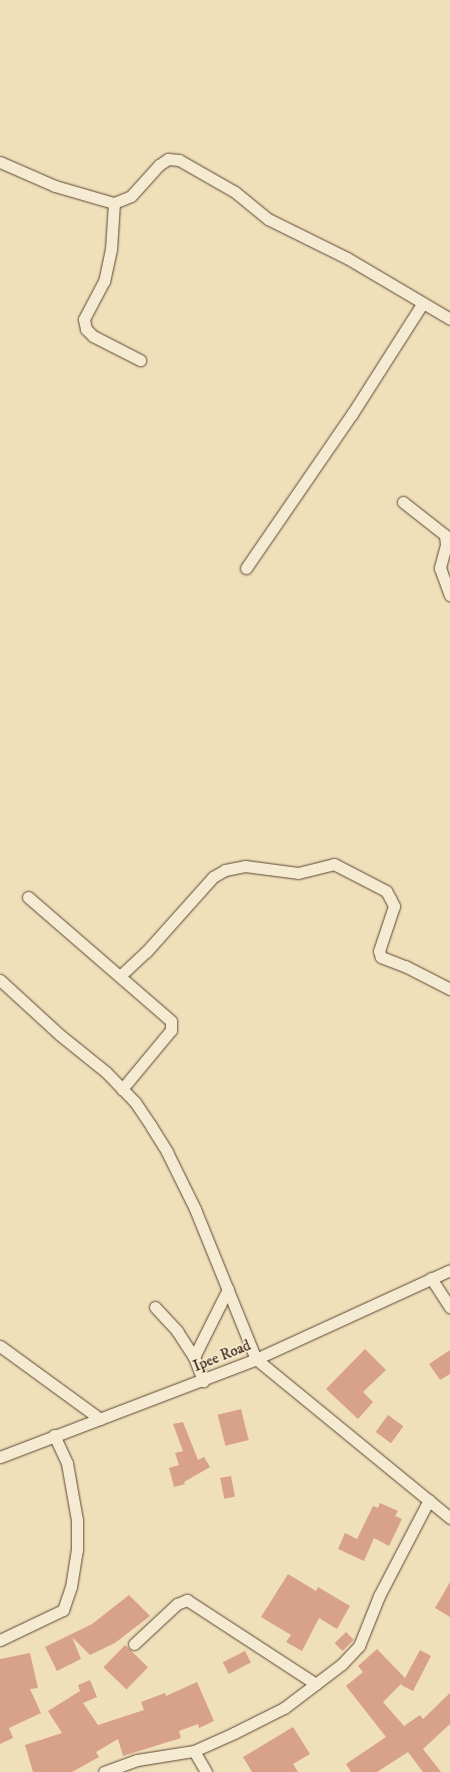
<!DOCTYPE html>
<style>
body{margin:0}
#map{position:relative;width:450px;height:1772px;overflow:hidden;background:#f0e0ba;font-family:"IM FELL DW Pica",serif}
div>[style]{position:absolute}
.building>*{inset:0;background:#d8a18a;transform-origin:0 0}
.roads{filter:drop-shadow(0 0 1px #5d4634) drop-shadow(0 0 1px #5d4634)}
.street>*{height:11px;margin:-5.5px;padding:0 5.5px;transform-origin:5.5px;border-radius:5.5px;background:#f5ebd2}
span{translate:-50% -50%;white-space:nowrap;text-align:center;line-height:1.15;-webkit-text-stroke:3.5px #f5ebd2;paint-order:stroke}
.street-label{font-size:15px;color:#2c1307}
</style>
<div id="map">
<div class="building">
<i style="clip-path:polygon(365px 1349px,386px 1370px,363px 1392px,373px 1402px,358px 1419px,326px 1389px)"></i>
<i style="clip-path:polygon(450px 1350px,450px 1374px,440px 1380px,429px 1364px)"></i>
<i style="left:241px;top:1409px;width:32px;height:24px;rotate:76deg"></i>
<i style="left:388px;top:1415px;width:19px;height:21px;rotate:36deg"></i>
<i style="clip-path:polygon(183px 1422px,198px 1460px,204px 1457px,210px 1467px,184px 1482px,185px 1484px,174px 1487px,169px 1468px,179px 1465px,175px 1453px,183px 1451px,173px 1424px)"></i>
<i style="left:231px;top:1476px;width:21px;height:11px;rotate:79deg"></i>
<i style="clip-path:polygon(380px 1503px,398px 1511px,395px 1516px,402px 1519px,389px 1546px,374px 1538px,364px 1561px,338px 1549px,345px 1533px,357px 1539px,373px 1506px,378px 1508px)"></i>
<i style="clip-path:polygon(288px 1574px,316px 1591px,318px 1587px,350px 1606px,337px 1629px,319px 1618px,302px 1651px,286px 1642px,291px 1635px,261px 1617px)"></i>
<i style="clip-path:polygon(450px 1582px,450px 1617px,435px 1608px)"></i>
<i style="clip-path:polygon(129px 1595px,150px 1616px,115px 1643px,90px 1655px,72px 1637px,81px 1659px,57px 1671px,45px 1647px,92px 1624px)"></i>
<i style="left:346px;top:1632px;width:11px;height:16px;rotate:45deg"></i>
<i style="left:125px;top:1645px;width:32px;height:31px;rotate:44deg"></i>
<i style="clip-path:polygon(377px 1649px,405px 1678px,420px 1650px,431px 1656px,413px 1691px,401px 1685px,402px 1683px,383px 1702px,404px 1726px,420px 1715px,423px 1719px,450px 1693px,450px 1724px,423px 1749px,441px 1772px,423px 1772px,408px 1752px,377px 1772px,351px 1772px,346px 1764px,386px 1737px,346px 1686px,363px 1672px,358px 1666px)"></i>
<i style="left:245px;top:1651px;width:13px;height:25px;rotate:63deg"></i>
<i style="clip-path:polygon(30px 1653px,38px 1688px,30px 1689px,41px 1713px,9px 1728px,13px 1738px,0 1744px,0 1659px)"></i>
<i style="clip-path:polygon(90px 1680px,97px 1697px,83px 1703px,98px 1725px,144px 1710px,141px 1702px,165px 1693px,166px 1696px,197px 1682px,214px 1721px,199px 1728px,198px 1724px,179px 1731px,181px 1738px,123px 1756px,118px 1739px,96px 1752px,99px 1757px,72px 1772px,33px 1772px,25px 1745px,62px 1733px,48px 1711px,80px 1691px,78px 1685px)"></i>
<i style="clip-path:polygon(293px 1727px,310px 1754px,293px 1764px,298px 1772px,252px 1772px,243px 1757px)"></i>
</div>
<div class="roads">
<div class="street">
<i style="left:0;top:162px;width:60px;rotate:23.6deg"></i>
<i style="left:55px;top:186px;width:61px;rotate:16.1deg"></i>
<i style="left:114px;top:203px;width:18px;rotate:-22deg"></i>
<i style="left:131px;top:196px;width:42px;rotate:-47.9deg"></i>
<i style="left:159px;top:165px;width:11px;rotate:-34deg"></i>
<i style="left:168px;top:159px;width:11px;rotate:5deg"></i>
<i style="left:179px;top:160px;width:64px;rotate:29.7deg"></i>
<i style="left:235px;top:192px;width:43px;rotate:39.3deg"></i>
<i style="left:268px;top:219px;width:88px;rotate:26.3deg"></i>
<i style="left:347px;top:258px;width:120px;rotate:30.6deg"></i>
<i style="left:114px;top:203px;width:46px;rotate:93.7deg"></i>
<i style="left:111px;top:249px;width:33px;rotate:102deg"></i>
<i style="left:104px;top:281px;width:43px;rotate:117.8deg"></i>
<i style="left:84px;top:319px;width:10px;rotate:79deg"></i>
<i style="left:86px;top:329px;width:10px;rotate:45deg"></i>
<i style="left:93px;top:336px;width:53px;rotate:27.1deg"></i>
<i style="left:403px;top:502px;width:53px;rotate:38.2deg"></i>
<i style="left:445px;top:535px;width:10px;rotate:84deg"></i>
<i style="left:446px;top:545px;width:24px;rotate:105deg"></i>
<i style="left:440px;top:568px;width:29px;rotate:70deg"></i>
<i style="left:246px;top:568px;width:187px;rotate:-55.5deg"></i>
<i style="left:352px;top:414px;width:130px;rotate:-57.5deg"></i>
<i style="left:28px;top:897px;width:189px;rotate:40.9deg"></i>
<i style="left:171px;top:1021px;width:9px;rotate:90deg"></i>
<i style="left:171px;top:1030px;width:77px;rotate:129.7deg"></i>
<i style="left:121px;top:975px;width:34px;rotate:-43deg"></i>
<i style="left:146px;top:952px;width:101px;rotate:-48.2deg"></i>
<i style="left:213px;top:877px;width:14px;rotate:-30deg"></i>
<i style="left:225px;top:870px;width:20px;rotate:-11deg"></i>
<i style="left:245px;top:866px;width:53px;rotate:7.5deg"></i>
<i style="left:298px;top:873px;width:37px;rotate:-14deg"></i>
<i style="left:334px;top:864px;width:59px;rotate:27.4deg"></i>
<i style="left:386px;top:891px;width:8px;rotate:60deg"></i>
<i style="left:390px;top:898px;width:9px;rotate:63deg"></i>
<i style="left:394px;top:906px;width:47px;rotate:108.4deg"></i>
<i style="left:379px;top:951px;width:6px;rotate:72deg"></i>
<i style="left:381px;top:957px;width:26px;rotate:21deg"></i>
<i style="left:405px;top:966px;width:51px;rotate:27.1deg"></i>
<i style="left:0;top:980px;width:81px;rotate:42.5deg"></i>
<i style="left:60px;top:1035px;width:59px;rotate:38.8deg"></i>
<i style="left:106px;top:1072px;width:42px;rotate:46deg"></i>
<i style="left:135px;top:1102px;width:29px;rotate:56deg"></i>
<i style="left:151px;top:1126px;width:31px;rotate:58deg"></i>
<i style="left:167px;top:1152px;width:64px;rotate:63.8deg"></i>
<i style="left:195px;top:1209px;width:162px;rotate:67.9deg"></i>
<i style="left:256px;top:1359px;width:251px;rotate:39.3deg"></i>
<i style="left:431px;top:1278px;width:35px;rotate:57deg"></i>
<i style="left:155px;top:1307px;width:33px;rotate:47deg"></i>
<i style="left:177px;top:1331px;width:31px;rotate:57deg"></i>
<i style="left:194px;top:1357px;width:26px;rotate:69deg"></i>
<i style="left:0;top:1346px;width:124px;rotate:36.1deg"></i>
<i style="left:194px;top:1357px;width:76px;rotate:-63.4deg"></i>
<i style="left:0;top:1457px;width:274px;rotate:-20.9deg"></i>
<i style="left:256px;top:1359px;width:213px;rotate:-24.6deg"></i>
<i style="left:0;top:1640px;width:70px;rotate:-25.5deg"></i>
<i style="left:63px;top:1610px;width:24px;rotate:-71deg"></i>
<i style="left:71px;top:1587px;width:37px;rotate:-81deg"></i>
<i style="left:77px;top:1550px;width:30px;rotate:-90deg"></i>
<i style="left:77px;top:1520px;width:58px;rotate:-100deg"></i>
<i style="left:67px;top:1463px;width:31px;rotate:-115deg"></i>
<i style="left:134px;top:1644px;width:59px;rotate:-42.9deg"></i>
<i style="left:177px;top:1604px;width:11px;rotate:-22deg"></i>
<i style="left:187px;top:1600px;width:154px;rotate:33.1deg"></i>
<i style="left:194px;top:1751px;width:24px;rotate:60deg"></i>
<i style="left:104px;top:1772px;width:35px;rotate:-20deg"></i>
<i style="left:137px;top:1760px;width:58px;rotate:-9deg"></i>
<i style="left:194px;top:1751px;width:44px;rotate:-24.2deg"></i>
<i style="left:234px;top:1733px;width:56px;rotate:-26.6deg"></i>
<i style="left:284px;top:1708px;width:73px;rotate:-37.2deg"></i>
<i style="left:342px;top:1664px;width:25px;rotate:-47deg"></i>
<i style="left:359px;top:1646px;width:54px;rotate:-68.2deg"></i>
<i style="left:379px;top:1596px;width:108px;rotate:-62.5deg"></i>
</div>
</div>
<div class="street-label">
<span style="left:222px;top:1356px;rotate:-22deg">Ipee Road</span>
</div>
</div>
